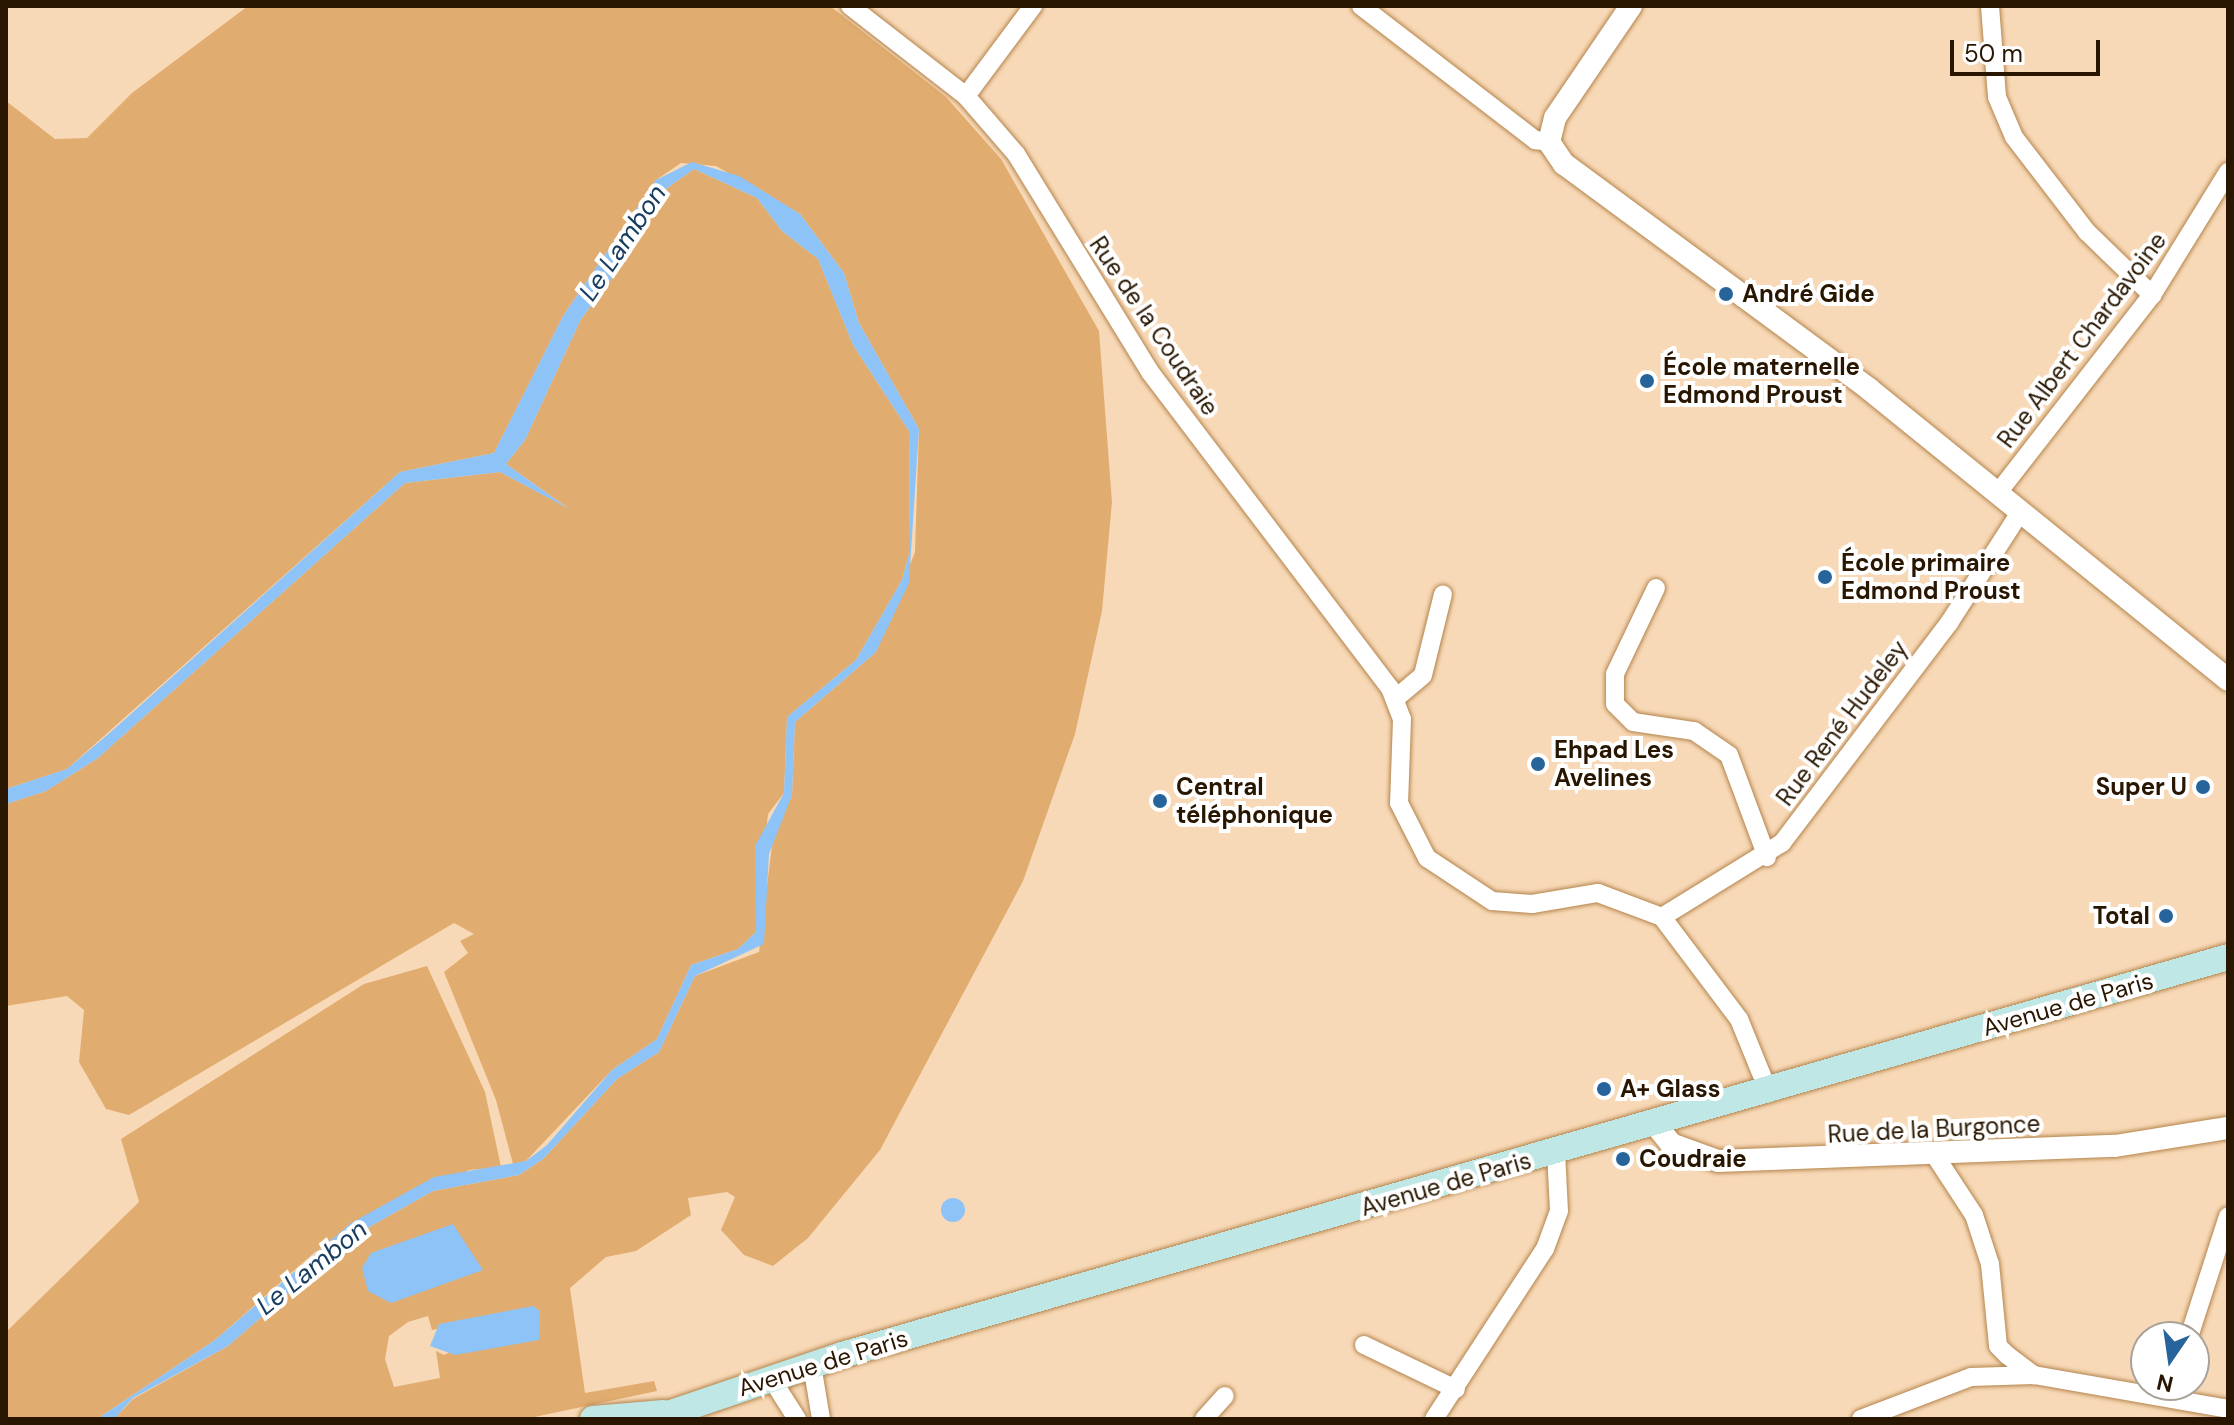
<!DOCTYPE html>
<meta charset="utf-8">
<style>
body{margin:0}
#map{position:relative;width:2234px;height:1425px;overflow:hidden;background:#f8d9b7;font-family:"DM Sans",sans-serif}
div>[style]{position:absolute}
.green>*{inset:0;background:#e1ac6f}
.water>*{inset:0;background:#8ec3f8}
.round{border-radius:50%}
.roads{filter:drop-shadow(0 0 2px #b4844c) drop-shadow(0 0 2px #b4844c)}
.minor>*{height:18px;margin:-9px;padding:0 9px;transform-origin:9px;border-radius:9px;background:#fff}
.tertiary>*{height:22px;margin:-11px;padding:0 11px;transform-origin:11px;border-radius:11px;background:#fff}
.secondary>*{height:26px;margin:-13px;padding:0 13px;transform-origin:13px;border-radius:13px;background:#bfe7e5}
.dots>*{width:22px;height:22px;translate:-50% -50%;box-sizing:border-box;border:4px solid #fff;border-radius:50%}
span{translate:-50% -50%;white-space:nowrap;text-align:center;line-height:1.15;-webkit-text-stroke:8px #fff;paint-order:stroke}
.poi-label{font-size:24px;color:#281600;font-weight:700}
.left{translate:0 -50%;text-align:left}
.right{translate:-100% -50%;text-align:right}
.street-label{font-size:24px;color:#281600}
.water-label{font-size:26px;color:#173d60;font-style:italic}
.frame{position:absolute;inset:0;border:8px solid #281600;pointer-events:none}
.north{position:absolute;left:2130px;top:1321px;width:80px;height:80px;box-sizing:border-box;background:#fff;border:2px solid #a9a299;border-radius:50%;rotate:193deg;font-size:22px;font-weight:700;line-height:32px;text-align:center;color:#281600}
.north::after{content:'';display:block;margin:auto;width:28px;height:36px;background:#27649b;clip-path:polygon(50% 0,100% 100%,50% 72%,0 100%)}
.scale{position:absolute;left:1950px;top:40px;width:150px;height:36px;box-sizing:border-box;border:4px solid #281600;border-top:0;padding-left:10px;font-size:24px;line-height:28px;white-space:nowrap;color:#281600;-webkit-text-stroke:6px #fff;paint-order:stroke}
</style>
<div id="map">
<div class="green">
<i style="clip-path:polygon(evenodd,248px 6px,830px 6px,946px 97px,1001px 159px,1099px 331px,1112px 502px,1102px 611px,1075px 734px,1023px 881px,880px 1150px,808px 1238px,773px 1266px,744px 1255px,721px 1230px,735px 1197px,727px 1192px,688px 1198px,691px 1215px,636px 1251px,606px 1257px,570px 1288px,585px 1393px,654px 1381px,657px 1391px,525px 1419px,114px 1419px,133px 1399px,228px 1346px,357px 1234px,433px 1191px,519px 1175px,543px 1159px,617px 1079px,659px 1052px,695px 976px,759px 952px,773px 837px,792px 795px,795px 722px,876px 652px,915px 552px,919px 429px,859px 323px,844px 273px,800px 214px,716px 166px,681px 163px,656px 180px,563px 316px,494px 453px,400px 472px,67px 769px,6px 789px,6px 101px,55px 139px,87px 138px,132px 93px,248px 6px,537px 1308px,444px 1355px,436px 1351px,440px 1378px,394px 1387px,385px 1359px,389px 1336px,408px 1322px,428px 1316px,432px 1330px,537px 1308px)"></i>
<i style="clip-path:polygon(694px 169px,757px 198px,782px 231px,818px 259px,853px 345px,909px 431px,910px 551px,902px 580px,856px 660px,787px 717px,784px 793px,768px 814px,756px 932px,738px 949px,691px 965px,657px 1039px,612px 1070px,526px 1161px,513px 1164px,496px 1100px,444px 972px,468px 953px,460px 941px,474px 934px,454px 923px,129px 1115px,106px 1109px,79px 1062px,84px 1010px,67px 996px,6px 1006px,6px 804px,46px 791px,98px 758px,405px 483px,500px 472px,568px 508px,506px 464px,525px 440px,581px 319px,629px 256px,663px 191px)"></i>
<i style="clip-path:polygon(427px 966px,485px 1092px,501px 1167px,469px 1170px,315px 1252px,215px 1340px,97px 1419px,6px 1419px,6px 1332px,139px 1202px,121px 1139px,364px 984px)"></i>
</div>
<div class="water">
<i style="clip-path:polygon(692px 162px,739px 176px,800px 214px,844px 273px,859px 323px,919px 429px,909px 583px,876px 652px,795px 722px,792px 795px,769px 854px,764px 944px,695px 976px,659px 1052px,617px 1079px,543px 1159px,519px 1175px,433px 1191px,357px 1234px,228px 1346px,133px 1398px,114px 1419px,97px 1419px,215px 1340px,351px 1223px,434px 1177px,526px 1161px,547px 1145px,612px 1070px,657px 1039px,691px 965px,738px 949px,756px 932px,755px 846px,784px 793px,787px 717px,856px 660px,902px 580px,910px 551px,909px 431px,853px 345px,818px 259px,782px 231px,757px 198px,694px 169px,663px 191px,629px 256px,581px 319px,525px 440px,506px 464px,569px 509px,500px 472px,405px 483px,98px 758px,46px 791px,6px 804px,6px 789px,67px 769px,113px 730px,400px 472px,494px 453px,563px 316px,656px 180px)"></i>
<i class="round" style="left:941px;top:1198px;width:24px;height:24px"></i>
<i style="clip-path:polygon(453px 1224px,483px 1270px,391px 1303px,368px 1291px,362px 1268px,371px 1253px)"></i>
<i style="clip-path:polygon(533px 1306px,540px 1311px,539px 1340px,455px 1355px,430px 1346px,439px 1324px)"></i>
</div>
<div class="roads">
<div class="minor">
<i style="left:850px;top:6px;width:147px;rotate:37.8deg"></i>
<i style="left:966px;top:96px;width:77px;rotate:49.2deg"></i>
<i style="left:1016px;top:154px;width:256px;rotate:58.4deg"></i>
<i style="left:1150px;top:372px;width:397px;rotate:52.8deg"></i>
<i style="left:1390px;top:688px;width:33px;rotate:69deg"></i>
<i style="left:1402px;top:719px;width:84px;rotate:92deg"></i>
<i style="left:1399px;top:803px;width:62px;rotate:63deg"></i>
<i style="left:1427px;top:858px;width:78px;rotate:33.5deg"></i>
<i style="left:1492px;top:901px;width:40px;rotate:4.3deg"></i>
<i style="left:1532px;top:904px;width:67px;rotate:-9.5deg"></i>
<i style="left:1598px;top:893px;width:68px;rotate:20.6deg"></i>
<i style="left:1662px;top:917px;width:128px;rotate:53deg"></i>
<i style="left:1739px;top:1019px;width:80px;rotate:67.9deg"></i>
<i style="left:1361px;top:6px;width:220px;rotate:37.6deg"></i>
<i style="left:1535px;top:140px;width:14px;rotate:8deg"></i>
<i style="left:1990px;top:6px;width:91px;rotate:85.6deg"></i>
<i style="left:1997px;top:97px;width:43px;rotate:67deg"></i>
<i style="left:2014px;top:137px;width:120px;rotate:52.5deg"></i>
<i style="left:2087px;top:232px;width:91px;rotate:44.1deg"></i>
<i style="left:966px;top:96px;width:112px;rotate:-53.3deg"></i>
<i style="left:1997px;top:494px;width:252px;rotate:-52.1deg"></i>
<i style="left:2152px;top:295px;width:145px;rotate:-58.3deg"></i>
<i style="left:1656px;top:588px;width:95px;rotate:115.5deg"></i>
<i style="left:1615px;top:674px;width:30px;rotate:90deg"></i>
<i style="left:1615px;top:704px;width:25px;rotate:45deg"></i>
<i style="left:1633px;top:722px;width:62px;rotate:8.4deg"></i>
<i style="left:1694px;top:731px;width:42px;rotate:34.4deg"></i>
<i style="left:1729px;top:755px;width:109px;rotate:69.6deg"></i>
<i style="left:1396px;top:698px;width:35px;rotate:-40deg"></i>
<i style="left:1423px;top:675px;width:83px;rotate:-76.1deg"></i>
<i style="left:1662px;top:917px;width:141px;rotate:-31.7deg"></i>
<i style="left:1782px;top:843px;width:276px;rotate:-52.8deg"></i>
<i style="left:1949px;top:623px;width:130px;rotate:-57.3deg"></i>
<i style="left:1936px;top:1157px;width:69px;rotate:56.8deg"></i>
<i style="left:1974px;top:1215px;width:52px;rotate:71.9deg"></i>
<i style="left:1990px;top:1264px;width:82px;rotate:84.4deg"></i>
<i style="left:1998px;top:1346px;width:13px;rotate:45deg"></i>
<i style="left:2007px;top:1355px;width:34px;rotate:37deg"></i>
<i style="left:2034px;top:1375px;width:197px;rotate:9.9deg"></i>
<i style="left:2189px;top:1337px;width:127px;rotate:-72.1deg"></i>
<i style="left:1364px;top:1345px;width:102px;rotate:25.6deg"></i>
<i style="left:812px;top:1365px;width:55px;rotate:80.5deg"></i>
<i style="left:771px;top:1378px;width:49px;rotate:57.6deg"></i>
<i style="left:1204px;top:1419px;width:31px;rotate:-48deg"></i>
<i style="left:1434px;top:1419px;width:203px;rotate:-56.9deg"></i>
<i style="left:1545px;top:1249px;width:40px;rotate:-69.8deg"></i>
<i style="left:1559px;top:1211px;width:59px;rotate:-92.9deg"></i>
<i style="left:1861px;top:1419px;width:118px;rotate:-20.9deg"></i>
<i style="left:1971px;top:1377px;width:63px;rotate:-1.8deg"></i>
</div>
<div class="tertiary">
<i style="left:1631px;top:6px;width:135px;rotate:124.2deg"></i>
<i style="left:1555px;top:118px;width:25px;rotate:104deg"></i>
<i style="left:1549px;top:142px;width:27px;rotate:56deg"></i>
<i style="left:1564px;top:164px;width:379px;rotate:36.4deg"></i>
<i style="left:1869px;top:389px;width:462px;rotate:39deg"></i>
<i style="left:1655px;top:1124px;width:26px;rotate:51deg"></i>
<i style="left:1671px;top:1144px;width:50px;rotate:19.9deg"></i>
<i style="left:1718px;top:1161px;width:397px;rotate:-2.2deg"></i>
<i style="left:2115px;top:1146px;width:114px;rotate:-9.1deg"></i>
</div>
<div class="secondary">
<i style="left:593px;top:1419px;width:71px;rotate:-4.8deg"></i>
<i style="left:653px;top:1419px;width:200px;rotate:-18.7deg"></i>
<i style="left:842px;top:1355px;width:1442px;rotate:-16.02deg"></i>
</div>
</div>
<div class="dots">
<i style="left:1726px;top:294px;background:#27649b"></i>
<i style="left:1647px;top:381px;background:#27649b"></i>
<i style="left:1825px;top:577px;background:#27649b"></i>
<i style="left:1538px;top:764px;background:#27649b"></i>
<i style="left:2203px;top:787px;background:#27649b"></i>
<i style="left:1160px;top:801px;background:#27649b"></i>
<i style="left:2166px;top:916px;background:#27649b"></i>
<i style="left:1604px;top:1089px;background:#27649b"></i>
<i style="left:1623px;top:1159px;background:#27649b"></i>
</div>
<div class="poi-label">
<span class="left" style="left:1742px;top:294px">André Gide</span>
<span class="left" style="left:1663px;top:381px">École maternelle<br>Edmond Proust</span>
<span class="left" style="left:1841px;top:577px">École primaire<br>Edmond Proust</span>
<span class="left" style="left:1554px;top:764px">Ehpad Les<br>Avelines</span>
<span class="left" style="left:1176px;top:801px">Central<br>téléphonique</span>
<span class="right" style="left:2187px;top:787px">Super U</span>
<span class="right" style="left:2150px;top:916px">Total</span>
<span class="left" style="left:1620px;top:1089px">A+ Glass</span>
<span class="left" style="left:1639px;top:1159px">Coudraie</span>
</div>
<div class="street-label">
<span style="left:1154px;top:326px;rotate:56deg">Rue de la Coudraie</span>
<span style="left:2082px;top:340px;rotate:-53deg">Rue Albert Chardavoine</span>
<span style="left:1842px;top:723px;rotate:-53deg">Rue René Hudeley</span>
<span style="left:2068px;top:1004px;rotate:-16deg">Avenue de Paris</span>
<span style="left:1934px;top:1129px;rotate:-3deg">Rue de la Burgonce</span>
<span style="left:1446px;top:1184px;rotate:-16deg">Avenue de Paris</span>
<span style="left:823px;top:1363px;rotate:-17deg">Avenue de Paris</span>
</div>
<div class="water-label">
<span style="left:623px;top:243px;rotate:-56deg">Le Lambon</span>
<span style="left:312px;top:1268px;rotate:-39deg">Le Lambon</span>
</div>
<div class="frame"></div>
<div class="north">N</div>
<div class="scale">50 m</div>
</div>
